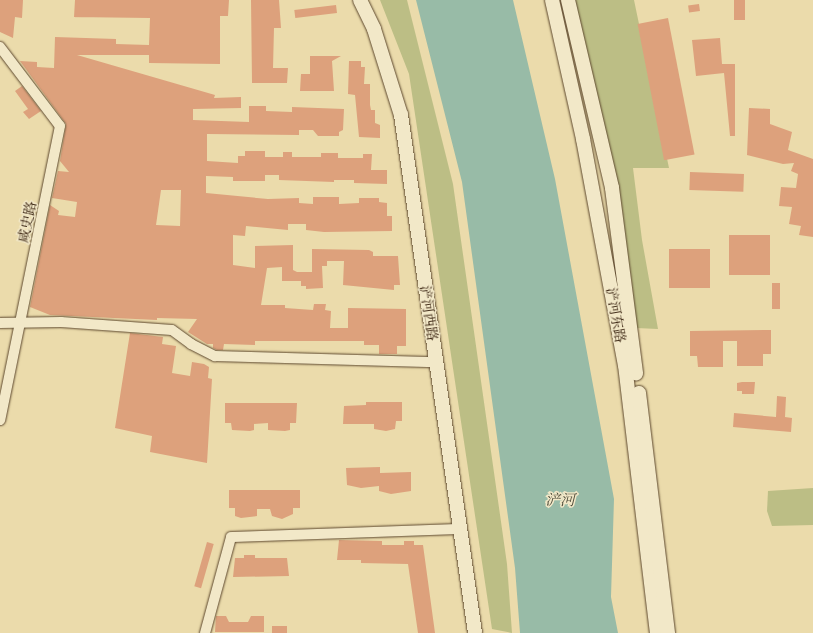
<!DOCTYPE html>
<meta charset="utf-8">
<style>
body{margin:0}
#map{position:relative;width:813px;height:633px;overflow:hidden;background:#ebdbab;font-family:"Gentium Book Plus","Noto Serif SC",serif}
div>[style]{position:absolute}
.green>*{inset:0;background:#bcbe85}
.water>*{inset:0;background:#98bba7}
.building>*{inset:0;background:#dda17c;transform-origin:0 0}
.roads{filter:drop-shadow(0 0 1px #5d482e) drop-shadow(0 0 1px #5d482e)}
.street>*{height:10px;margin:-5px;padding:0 5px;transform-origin:5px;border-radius:5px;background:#f2e8c8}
.secondary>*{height:14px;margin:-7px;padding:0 7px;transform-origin:7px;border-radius:7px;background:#f2e8c8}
span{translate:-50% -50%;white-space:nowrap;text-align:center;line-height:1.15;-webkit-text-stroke:3px #f2e8c8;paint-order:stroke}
.street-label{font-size:14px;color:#2e1705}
.water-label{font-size:15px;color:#53503e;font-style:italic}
</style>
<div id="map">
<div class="green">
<i style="clip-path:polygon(380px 0,407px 0,453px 184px,507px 564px,512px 633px,492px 629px,409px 74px)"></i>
<i style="clip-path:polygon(574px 0,634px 0,669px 168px,633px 168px,642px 240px,658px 329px,636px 328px,631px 277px,616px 195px)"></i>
<i style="clip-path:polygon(813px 488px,813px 525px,772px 526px,767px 511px,768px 491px)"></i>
</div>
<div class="water">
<i style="clip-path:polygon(416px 0,513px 0,555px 179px,614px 499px,611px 597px,618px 633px,520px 633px,515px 568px,462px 182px)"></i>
</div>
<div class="building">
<i style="clip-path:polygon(0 0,23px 0,22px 18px,15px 17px,13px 38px,0 32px)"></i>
<i style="clip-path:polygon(evenodd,75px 0,229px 0,228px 16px,220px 16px,220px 64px,149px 63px,149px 55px,77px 55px,215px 95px,214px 98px,241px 97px,241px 108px,193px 109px,193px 120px,249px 122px,249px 106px,266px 106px,266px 111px,292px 112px,292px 107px,344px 109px,343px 130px,339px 132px,339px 136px,318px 136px,313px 130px,299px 130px,299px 135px,207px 134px,207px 161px,238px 163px,238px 156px,245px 156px,245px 151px,265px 151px,265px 157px,283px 157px,283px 152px,292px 152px,292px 157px,321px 157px,321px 153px,338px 153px,338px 158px,363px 158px,363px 154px,372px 154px,371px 170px,387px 170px,387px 184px,354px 183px,354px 180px,334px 180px,334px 182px,279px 180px,279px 175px,265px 175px,265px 181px,233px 181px,233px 177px,206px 176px,206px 193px,268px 199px,299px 198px,299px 203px,313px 204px,313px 197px,339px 197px,339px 204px,359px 203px,359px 198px,379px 198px,379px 202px,387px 203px,387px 216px,392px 216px,392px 231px,324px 232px,306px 230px,306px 224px,288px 224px,288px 230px,246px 226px,245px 236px,233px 235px,233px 265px,255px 268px,255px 246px,293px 245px,293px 270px,297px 272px,312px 272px,312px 249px,369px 250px,373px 252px,373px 256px,398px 256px,400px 285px,394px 285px,394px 290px,343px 285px,344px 261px,327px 261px,327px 266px,322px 266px,323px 288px,306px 289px,306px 286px,301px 286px,301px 281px,282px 281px,282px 267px,267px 268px,261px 305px,285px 305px,285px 308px,313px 310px,314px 304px,326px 304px,325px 310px,331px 311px,330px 328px,348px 328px,348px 308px,406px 309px,406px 346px,397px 346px,397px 354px,379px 354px,379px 345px,364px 345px,364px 341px,255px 341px,255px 345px,224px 344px,223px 350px,217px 350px,213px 348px,213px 344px,207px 344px,188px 332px,197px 319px,157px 318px,157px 320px,50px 315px,30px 307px,50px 205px,59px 211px,58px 215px,75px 217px,77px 202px,52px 198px,58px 171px,69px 172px,60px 161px,66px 124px,20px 61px,37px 62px,37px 67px,54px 68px,55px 37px,116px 39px,116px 44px,149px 45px,150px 18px,74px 17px,75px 0,161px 190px,181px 190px,180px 226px,156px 225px,161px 190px)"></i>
<i style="clip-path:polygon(251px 0,279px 0,281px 28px,274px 28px,273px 68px,288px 68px,287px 83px,252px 83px)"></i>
<i style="left:734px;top:0;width:11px;height:20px"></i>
<i style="left:699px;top:4px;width:7px;height:11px;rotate:82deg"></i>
<i style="left:336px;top:5px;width:8px;height:42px;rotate:83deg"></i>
<i style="left:668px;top:18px;width:139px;height:31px;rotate:79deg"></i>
<i style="clip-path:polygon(720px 38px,722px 64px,735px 64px,735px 136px,730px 136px,724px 73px,696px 76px,692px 40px)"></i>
<i style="clip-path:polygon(310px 56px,341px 56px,332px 61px,334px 91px,300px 91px,301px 74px,310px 74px)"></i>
<i style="clip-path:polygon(349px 61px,361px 61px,361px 67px,365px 67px,364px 84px,370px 84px,370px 105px,371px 110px,375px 110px,375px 123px,380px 125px,380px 138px,359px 137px,355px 95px,348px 94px)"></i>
<i style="clip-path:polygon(22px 86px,41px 111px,29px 119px,23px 112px,28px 109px,15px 91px)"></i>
<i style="clip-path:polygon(749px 108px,770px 109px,770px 124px,792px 132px,788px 150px,813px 159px,813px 237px,799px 235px,801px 226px,789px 224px,792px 207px,779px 206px,781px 187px,796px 188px,798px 174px,791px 171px,794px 163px,783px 164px,747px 155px)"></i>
<i style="left:690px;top:172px;width:54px;height:18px;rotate:2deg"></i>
<i style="left:770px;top:235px;width:40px;height:41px;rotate:90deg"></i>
<i style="left:669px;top:249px;width:41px;height:39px"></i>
<i style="left:772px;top:283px;width:8px;height:26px"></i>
<i style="clip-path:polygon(771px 330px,771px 354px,763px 354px,763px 366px,737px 366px,737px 341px,723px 341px,723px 367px,698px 367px,697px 356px,690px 356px,690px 331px)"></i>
<i style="clip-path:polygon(130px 333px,163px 337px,162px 344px,176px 346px,172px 373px,190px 376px,192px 362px,204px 364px,209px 367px,208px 378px,212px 379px,207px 463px,150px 452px,152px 436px,115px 428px)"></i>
<i style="clip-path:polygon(742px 382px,755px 382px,754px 394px,742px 394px,742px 391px,737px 391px,737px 383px)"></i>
<i style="clip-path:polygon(777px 396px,786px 397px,785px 417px,792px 418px,791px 432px,733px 427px,734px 413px,776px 417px)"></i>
<i style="clip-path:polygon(366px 402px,402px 402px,402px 421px,396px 421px,395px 429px,386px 431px,374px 429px,374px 424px,343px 424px,344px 406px,366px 405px)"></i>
<i style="clip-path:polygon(225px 403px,297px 403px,296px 423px,290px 423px,290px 430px,285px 431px,268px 430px,268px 423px,254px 424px,254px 430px,250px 431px,232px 430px,231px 423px,225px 423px)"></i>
<i style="clip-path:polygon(380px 467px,380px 473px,411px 472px,411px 491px,391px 494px,379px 491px,379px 486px,361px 488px,347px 485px,346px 468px)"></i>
<i style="clip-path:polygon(229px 490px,300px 490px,300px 508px,293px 508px,293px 514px,282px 519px,272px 516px,270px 509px,257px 509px,257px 516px,241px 518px,235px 516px,235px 508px,229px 508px)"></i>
<i style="clip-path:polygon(339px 540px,382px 541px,382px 545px,404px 545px,404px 541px,414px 541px,414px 545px,423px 545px,435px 633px,418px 633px,408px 564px,361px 563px,361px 560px,337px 560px)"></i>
<i style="left:207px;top:542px;width:7px;height:46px;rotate:16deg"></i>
<i style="clip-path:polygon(244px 555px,255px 555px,255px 558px,287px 558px,289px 576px,233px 577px,235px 558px,244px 558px)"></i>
<i style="clip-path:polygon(216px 616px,226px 616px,229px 622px,248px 622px,251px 616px,264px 616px,264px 632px,215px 632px)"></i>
<i style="left:272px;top:626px;width:15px;height:7px"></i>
</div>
<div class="roads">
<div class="street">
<i style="left:0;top:47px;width:99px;rotate:52.8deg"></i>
<i style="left:60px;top:126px;width:300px;rotate:101.5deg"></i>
<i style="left:0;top:323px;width:61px;rotate:-0.9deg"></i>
<i style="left:61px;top:322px;width:111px;rotate:4.1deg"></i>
<i style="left:172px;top:330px;width:24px;rotate:36deg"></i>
<i style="left:191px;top:344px;width:27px;rotate:27deg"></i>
<i style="left:215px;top:356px;width:221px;rotate:1.6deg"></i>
<i style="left:205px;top:633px;width:99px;rotate:-74.8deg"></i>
<i style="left:231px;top:537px;width:229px;rotate:-2deg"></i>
</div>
<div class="secondary">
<i style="left:360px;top:0;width:32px;rotate:64deg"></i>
<i style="left:374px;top:29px;width:90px;rotate:72.6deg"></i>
<i style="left:401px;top:115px;width:523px;rotate:81.87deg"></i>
<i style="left:552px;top:0;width:142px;rotate:77.4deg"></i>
<i style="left:583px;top:139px;width:230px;rotate:79.5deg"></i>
<i style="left:625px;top:365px;width:270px;rotate:83.2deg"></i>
<i style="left:568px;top:0;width:193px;rotate:76.8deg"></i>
<i style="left:612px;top:188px;width:187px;rotate:82.6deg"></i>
<i style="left:639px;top:393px;width:242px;rotate:83.1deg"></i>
</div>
</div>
<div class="street-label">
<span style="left:27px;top:222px;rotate:-78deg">咸史路</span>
<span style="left:429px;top:313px;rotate:82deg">浐河西路</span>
<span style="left:616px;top:315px;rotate:80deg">浐河东路</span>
</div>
<div class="water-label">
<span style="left:560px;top:500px">浐河</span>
</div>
</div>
